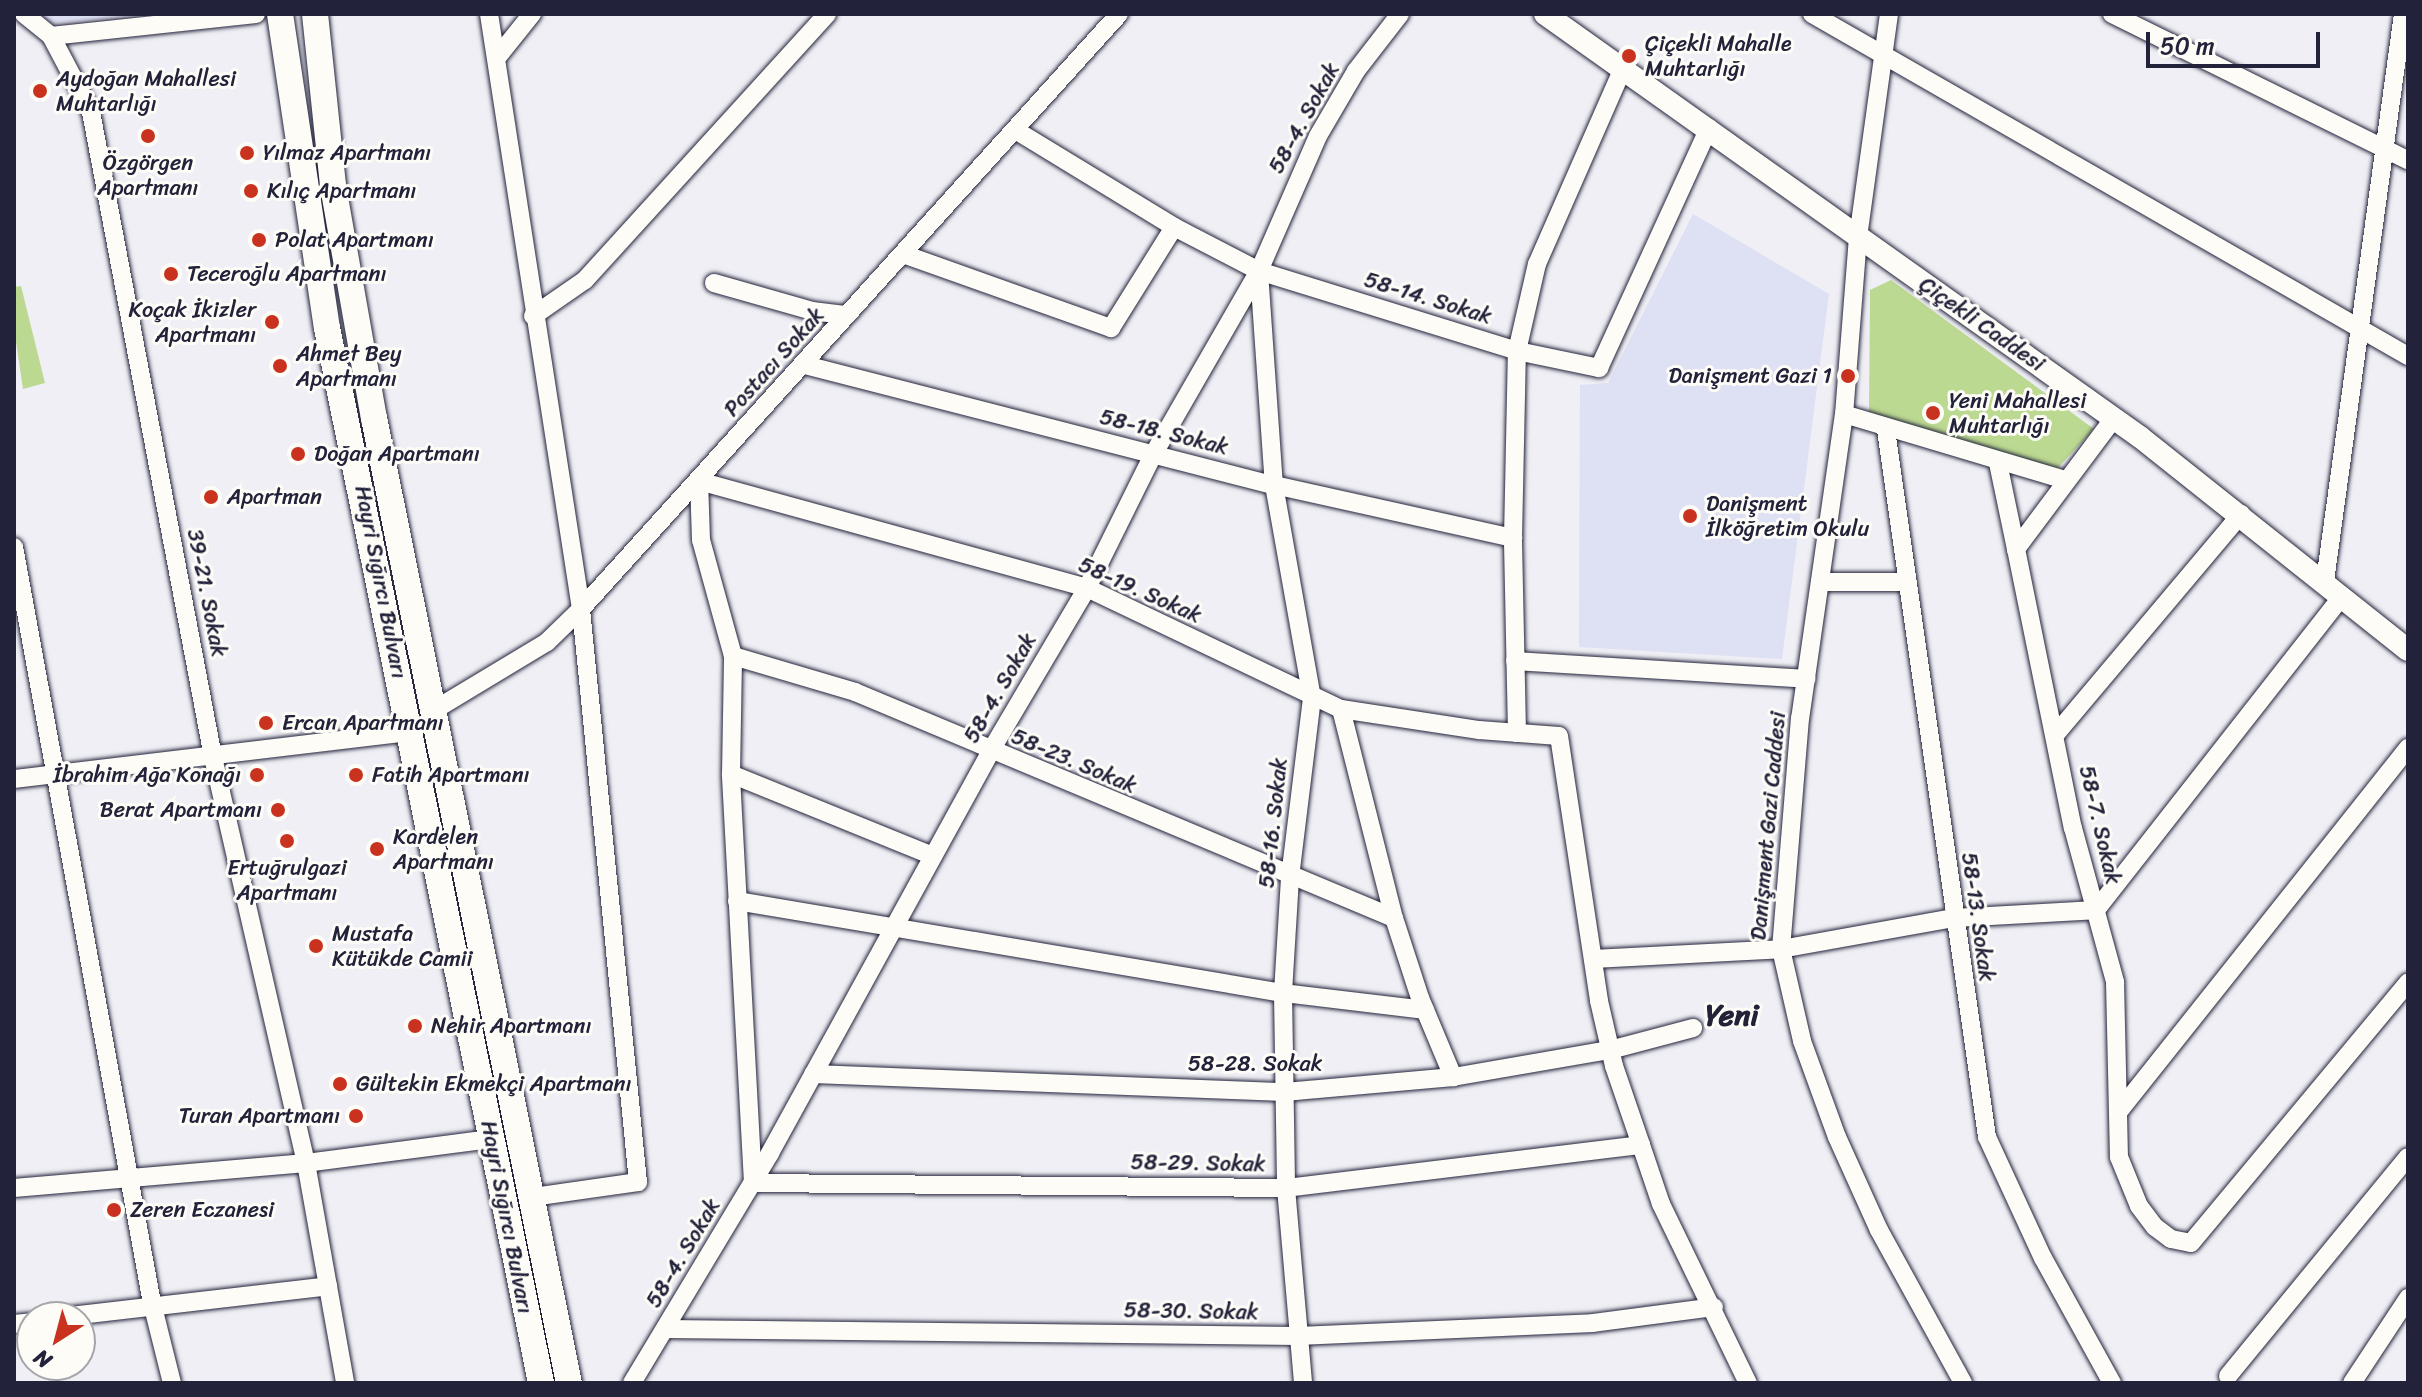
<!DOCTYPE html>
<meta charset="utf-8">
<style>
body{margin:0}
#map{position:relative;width:2422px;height:1397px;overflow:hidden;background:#efeff5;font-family:Sriracha,sans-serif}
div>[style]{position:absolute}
.built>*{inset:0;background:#dee0f3}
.green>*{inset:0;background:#bcd991}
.roads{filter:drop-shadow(0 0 2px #22223b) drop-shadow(0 0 2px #22223b)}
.minor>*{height:18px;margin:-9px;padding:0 9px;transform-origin:9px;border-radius:9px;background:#fdfcf7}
.tertiary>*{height:22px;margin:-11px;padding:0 11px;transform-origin:11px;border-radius:11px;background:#fdfcf7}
.secondary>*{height:26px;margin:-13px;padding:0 13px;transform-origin:13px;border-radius:13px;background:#fdfcf7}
.dots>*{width:22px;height:22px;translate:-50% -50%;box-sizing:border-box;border:4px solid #fdfcf7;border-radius:50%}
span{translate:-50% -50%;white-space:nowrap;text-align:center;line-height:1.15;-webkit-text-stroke:6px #fdfcf7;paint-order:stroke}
.poi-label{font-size:22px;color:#22223b}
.left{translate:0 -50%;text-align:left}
.right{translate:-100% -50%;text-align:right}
.street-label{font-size:22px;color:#22223b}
.district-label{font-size:30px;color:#22223b;font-weight:700}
.frame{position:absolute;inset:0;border:16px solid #22223b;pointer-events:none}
.north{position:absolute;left:16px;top:1301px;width:80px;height:80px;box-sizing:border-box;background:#fdfcf7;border:2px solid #a5a5ac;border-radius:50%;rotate:216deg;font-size:22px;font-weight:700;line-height:32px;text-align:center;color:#22223b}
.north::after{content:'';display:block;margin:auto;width:28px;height:36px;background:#c8321e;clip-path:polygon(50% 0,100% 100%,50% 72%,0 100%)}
.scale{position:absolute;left:2146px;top:32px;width:174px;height:36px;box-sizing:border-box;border:4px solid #22223b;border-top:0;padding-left:10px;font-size:24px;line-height:28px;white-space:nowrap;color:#22223b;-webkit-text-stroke:6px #fdfcf7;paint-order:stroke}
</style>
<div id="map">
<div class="built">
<i style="clip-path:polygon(42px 14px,154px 14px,47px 24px)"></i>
<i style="clip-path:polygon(1693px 214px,1829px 294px,1782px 659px,1579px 647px,1580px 385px,1608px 383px)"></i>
</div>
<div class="green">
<i style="clip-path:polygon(1891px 280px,2094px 429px,2054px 472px,1869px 412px,1870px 290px)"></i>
<i style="clip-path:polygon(21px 286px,45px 383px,23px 389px,14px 328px,14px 287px)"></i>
</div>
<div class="roads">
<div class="minor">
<i style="left:24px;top:14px;width:35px;rotate:39deg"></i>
<i style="left:51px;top:36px;width:206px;rotate:-6.1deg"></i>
<i style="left:489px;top:14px;width:602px;rotate:81.21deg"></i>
<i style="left:581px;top:609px;width:576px;rotate:84.32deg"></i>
<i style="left:638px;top:1182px;width:107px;rotate:171.9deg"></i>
<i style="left:1812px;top:14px;width:687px;rotate:29.85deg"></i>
<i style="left:1889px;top:14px;width:225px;rotate:97.9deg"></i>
<i style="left:1858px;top:237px;width:178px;rotate:94.5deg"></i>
<i style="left:1844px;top:414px;width:307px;rotate:98.2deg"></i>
<i style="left:1800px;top:718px;width:232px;rotate:94.7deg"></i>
<i style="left:1781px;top:949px;width:94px;rotate:77.1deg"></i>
<i style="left:1802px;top:1041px;width:102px;rotate:70deg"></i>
<i style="left:1837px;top:1137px;width:102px;rotate:65.7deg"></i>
<i style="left:1879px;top:1230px;width:175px;rotate:61.2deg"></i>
<i style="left:2112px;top:14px;width:330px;rotate:26.3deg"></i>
<i style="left:51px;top:36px;width:86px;rotate:62.2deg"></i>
<i style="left:91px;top:112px;width:656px;rotate:79.29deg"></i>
<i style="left:213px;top:757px;width:417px;rotate:77.1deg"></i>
<i style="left:306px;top:1163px;width:223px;rotate:79.9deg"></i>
<i style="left:499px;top:55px;width:53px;rotate:-51.2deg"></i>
<i style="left:1017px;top:131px;width:184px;rotate:31.4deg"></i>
<i style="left:1174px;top:227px;width:96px;rotate:27.4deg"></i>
<i style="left:1259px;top:271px;width:270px;rotate:17.2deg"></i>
<i style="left:1517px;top:351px;width:84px;rotate:11.7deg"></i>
<i style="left:1599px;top:368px;width:264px;rotate:-65.4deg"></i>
<i style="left:903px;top:254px;width:221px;rotate:19.6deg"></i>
<i style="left:1111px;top:328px;width:119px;rotate:-58deg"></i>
<i style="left:1259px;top:272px;width:214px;rotate:86deg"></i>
<i style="left:1274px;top:485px;width:216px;rotate:79.9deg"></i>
<i style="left:1312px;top:698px;width:181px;rotate:97deg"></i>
<i style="left:1290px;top:878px;width:115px;rotate:93.5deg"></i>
<i style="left:1283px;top:993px;width:195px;rotate:89.1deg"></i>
<i style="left:1286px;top:1188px;width:196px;rotate:85deg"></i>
<i style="left:714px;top:283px;width:102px;rotate:15.9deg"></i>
<i style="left:812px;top:311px;width:35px;rotate:7deg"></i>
<i style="left:533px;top:316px;width:63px;rotate:-34.7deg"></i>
<i style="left:585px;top:280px;width:360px;rotate:-47.7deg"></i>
<i style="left:805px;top:365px;width:484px;rotate:14.4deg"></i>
<i style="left:1274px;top:485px;width:245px;rotate:12.5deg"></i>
<i style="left:1844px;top:414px;width:232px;rotate:16.6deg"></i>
<i style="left:2114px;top:418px;width:164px;rotate:126.8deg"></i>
<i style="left:2016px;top:549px;width:285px;rotate:78.5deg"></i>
<i style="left:2073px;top:828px;width:160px;rotate:74.7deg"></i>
<i style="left:2115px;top:982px;width:175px;rotate:88.7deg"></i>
<i style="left:2119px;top:1157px;width:53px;rotate:67.8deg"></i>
<i style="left:2139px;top:1206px;width:26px;rotate:53deg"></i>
<i style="left:2155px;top:1227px;width:20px;rotate:37deg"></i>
<i style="left:2171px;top:1239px;width:20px;rotate:11deg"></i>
<i style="left:2191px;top:1243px;width:339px;rotate:-50.2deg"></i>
<i style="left:1886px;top:430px;width:714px;rotate:81.87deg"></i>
<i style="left:1987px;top:1137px;width:133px;rotate:65.2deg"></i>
<i style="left:2043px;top:1258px;width:143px;rotate:61.1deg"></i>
<i style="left:1998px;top:463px;width:88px;rotate:78.2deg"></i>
<i style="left:14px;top:547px;width:768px;rotate:79.66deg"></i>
<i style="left:152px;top:1303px;width:82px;rotate:76deg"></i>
<i style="left:2325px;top:581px;width:572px;rotate:-82.17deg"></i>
<i style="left:1820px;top:582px;width:86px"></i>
<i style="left:733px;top:656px;width:127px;rotate:16.4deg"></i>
<i style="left:855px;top:692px;width:584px;rotate:22.75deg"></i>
<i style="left:1515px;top:661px;width:292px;rotate:3.5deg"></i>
<i style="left:436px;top:709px;width:130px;rotate:-31.1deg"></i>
<i style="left:547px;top:642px;width:47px;rotate:-44.1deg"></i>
<i style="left:581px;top:609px;width:802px;rotate:-47.88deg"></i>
<i style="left:1341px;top:709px;width:216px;rotate:75.8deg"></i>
<i style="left:1394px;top:918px;width:84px;rotate:72deg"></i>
<i style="left:1420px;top:998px;width:86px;rotate:67.3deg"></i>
<i style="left:1517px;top:733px;width:195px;rotate:-91.2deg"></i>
<i style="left:1513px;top:538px;width:187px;rotate:-88.8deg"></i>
<i style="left:1517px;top:351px;width:89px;rotate:-77.1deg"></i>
<i style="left:1537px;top:264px;width:214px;rotate:-66.3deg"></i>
<i style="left:2055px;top:735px;width:289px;rotate:-49.9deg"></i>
<i style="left:731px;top:774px;width:218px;rotate:22.1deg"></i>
<i style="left:14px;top:779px;width:399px;rotate:-6.8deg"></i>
<i style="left:737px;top:901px;width:554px;rotate:9.56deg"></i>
<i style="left:1283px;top:993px;width:143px;rotate:6.8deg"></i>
<i style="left:1593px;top:959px;width:188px;rotate:-3deg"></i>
<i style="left:1781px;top:949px;width:176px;rotate:-10.2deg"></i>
<i style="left:1954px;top:918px;width:142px;rotate:-3.2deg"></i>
<i style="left:2096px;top:910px;width:399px;rotate:-51.9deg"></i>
<i style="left:813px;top:1074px;width:472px;rotate:2.2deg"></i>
<i style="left:1285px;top:1092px;width:169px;rotate:-5.1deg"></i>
<i style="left:1453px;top:1077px;width:159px;rotate:-9.8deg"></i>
<i style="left:1610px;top:1050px;width:86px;rotate:-14.8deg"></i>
<i style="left:2120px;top:1110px;width:463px;rotate:-51.5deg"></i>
<i style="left:1641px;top:1145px;width:358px;rotate:173.1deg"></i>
<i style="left:1286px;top:1188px;width:533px;rotate:-179.46deg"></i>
<i style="left:753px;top:1183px;width:410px;rotate:-93.1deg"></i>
<i style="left:731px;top:774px;width:118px;rotate:-89deg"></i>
<i style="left:733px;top:656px;width:120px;rotate:-105.4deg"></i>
<i style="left:701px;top:540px;width:59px;rotate:-91.9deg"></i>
<i style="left:699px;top:481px;width:402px;rotate:15.4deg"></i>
<i style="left:1087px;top:588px;width:281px;rotate:25.5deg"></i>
<i style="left:1341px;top:709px;width:140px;rotate:8.7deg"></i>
<i style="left:1479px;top:730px;width:80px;rotate:4.3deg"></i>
<i style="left:1559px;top:736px;width:268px;rotate:81.4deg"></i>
<i style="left:1599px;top:1001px;width:67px;rotate:77deg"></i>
<i style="left:1614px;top:1066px;width:83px;rotate:71.1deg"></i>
<i style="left:1641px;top:1145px;width:62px;rotate:71.3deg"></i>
<i style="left:1661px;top:1204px;width:199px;rotate:64.1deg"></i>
<i style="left:14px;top:1188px;width:293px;rotate:-4.9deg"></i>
<i style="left:306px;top:1163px;width:187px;rotate:-7.4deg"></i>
<i style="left:62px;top:1317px;width:268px;rotate:-6.6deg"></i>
<i style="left:14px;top:1324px;width:18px;rotate:-6deg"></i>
<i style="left:666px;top:1329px;width:632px;rotate:0.63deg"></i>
<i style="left:1298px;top:1336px;width:295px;rotate:-2.5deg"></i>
<i style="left:1593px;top:1323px;width:122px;rotate:-7.5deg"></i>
<i style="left:2228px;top:1376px;width:283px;rotate:-50.6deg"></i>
<i style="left:632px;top:1383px;width:268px;rotate:-59deg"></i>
<i style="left:770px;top:1153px;width:457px;rotate:-61.2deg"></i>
<i style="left:990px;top:752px;width:191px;rotate:-59.4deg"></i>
<i style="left:1087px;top:588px;width:148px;rotate:-63.6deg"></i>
<i style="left:1153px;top:455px;width:212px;rotate:-60.1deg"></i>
<i style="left:1259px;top:271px;width:147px;rotate:-66.4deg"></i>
<i style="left:1318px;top:136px;width:75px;rotate:-59.7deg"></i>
<i style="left:1356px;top:71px;width:72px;rotate:-52.3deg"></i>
<i style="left:2352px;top:1383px;width:102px;rotate:-56.6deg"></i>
</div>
<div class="tertiary">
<i style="left:1545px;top:14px;width:730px;rotate:35.41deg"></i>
<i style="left:2140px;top:437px;width:342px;rotate:38.5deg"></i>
</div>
<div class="secondary">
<i style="left:280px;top:14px;width:317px;rotate:81.5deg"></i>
<i style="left:327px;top:328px;width:1076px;rotate:78.53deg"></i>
<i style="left:315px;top:14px;width:173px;rotate:84deg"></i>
<i style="left:333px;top:186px;width:236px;rotate:80deg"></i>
<i style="left:374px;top:418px;width:985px;rotate:78.58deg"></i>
</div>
</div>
<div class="dots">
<i style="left:1629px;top:56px;background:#c8321e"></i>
<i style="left:40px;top:91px;background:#c8321e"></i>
<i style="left:148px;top:136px;background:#c8321e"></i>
<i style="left:247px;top:153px;background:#c8321e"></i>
<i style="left:251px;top:191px;background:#c8321e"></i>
<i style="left:259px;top:240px;background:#c8321e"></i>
<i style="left:171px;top:274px;background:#c8321e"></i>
<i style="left:272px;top:322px;background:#c8321e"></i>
<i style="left:280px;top:366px;background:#c8321e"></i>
<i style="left:1848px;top:376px;background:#c8321e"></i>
<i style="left:1933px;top:413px;background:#c8321e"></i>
<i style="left:298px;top:454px;background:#c8321e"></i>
<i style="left:211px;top:497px;background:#c8321e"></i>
<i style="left:1690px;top:516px;background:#c8321e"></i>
<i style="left:266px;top:723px;background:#c8321e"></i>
<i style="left:257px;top:775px;background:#c8321e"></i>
<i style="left:356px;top:775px;background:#c8321e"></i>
<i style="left:278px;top:810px;background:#c8321e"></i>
<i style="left:287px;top:841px;background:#c8321e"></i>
<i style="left:377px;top:849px;background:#c8321e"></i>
<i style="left:316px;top:946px;background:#c8321e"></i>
<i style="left:415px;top:1026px;background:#c8321e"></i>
<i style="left:340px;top:1084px;background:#c8321e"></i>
<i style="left:356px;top:1116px;background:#c8321e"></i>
<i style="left:114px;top:1210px;background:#c8321e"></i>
</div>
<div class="poi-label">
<span class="left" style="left:1645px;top:56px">Çiçekli Mahalle<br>Muhtarlığı</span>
<span class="left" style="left:56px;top:91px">Aydoğan Mahallesi<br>Muhtarlığı</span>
<span class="left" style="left:263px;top:153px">Yılmaz Apartmanı</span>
<span style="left:148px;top:175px">Özgörgen<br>Apartmanı</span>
<span class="left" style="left:267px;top:191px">Kılıç Apartmanı</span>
<span class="left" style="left:275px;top:240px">Polat Apartmanı</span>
<span class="left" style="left:187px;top:274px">Teceroğlu Apartmanı</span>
<span class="right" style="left:256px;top:322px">Koçak İkizler<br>Apartmanı</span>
<span class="left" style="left:296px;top:366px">Ahmet Bey<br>Apartmanı</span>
<span class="right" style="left:1832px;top:376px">Danişment Gazi 1</span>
<span class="left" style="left:1949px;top:413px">Yeni Mahallesi<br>Muhtarlığı</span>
<span class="left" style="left:314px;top:454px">Doğan Apartmanı</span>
<span class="left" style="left:227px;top:497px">Apartman</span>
<span class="left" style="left:1706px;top:516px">Danişment<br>İlköğretim Okulu</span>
<span class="left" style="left:282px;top:723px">Ercan Apartmanı</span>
<span class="right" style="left:241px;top:775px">İbrahim Ağa Konağı</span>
<span class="left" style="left:372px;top:775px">Fatih Apartmanı</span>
<span class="right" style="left:262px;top:810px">Berat Apartmanı</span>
<span class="left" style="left:393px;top:849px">Kardelen<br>Apartmanı</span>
<span style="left:287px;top:880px">Ertuğrulgazi<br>Apartmanı</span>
<span class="left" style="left:332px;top:946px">Mustafa<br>Kütükde Camii</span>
<span class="left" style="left:431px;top:1026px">Nehir Apartmanı</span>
<span class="left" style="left:356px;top:1084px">Gültekin Ekmekçi Apartmanı</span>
<span class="right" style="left:340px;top:1116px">Turan Apartmanı</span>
<span class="left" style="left:130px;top:1210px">Zeren Eczanesi</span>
</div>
<div class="street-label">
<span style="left:1304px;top:118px;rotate:-61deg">58-4. Sokak</span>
<span style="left:1428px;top:298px;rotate:17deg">58-14. Sokak</span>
<span style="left:1982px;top:324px;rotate:35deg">Çiçekli Caddesi</span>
<span style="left:774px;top:362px;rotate:-48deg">Postacı Sokak</span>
<span style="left:1164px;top:432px;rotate:14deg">58-18. Sokak</span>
<span style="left:381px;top:582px;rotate:79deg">Hayri Sığırcı Bulvarı</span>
<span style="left:1140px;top:590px;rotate:24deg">58-19. Sokak</span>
<span style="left:207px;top:593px;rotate:79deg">39-21. Sokak</span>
<span style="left:1000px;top:688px;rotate:-60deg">58-4. Sokak</span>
<span style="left:1074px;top:761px;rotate:23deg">58-23. Sokak</span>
<span style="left:1273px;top:823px;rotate:-84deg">58-16. Sokak</span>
<span style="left:2100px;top:825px;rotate:77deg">58-7. Sokak</span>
<span style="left:1768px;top:826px;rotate:-85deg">Danişment Gazi Caddesi</span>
<span style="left:1978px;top:917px;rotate:82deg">58-13. Sokak</span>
<span style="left:1255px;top:1064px">58-28. Sokak</span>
<span style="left:1198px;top:1163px;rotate:1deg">58-29. Sokak</span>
<span style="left:507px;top:1217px;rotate:79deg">Hayri Sığırcı Bulvarı</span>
<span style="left:683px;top:1253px;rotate:-59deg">58-4. Sokak</span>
<span style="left:1191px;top:1311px;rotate:1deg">58-30. Sokak</span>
</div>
<div class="district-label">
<span style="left:1732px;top:1015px">Yeni</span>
</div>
<div class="frame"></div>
<div class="north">N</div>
<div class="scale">50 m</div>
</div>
